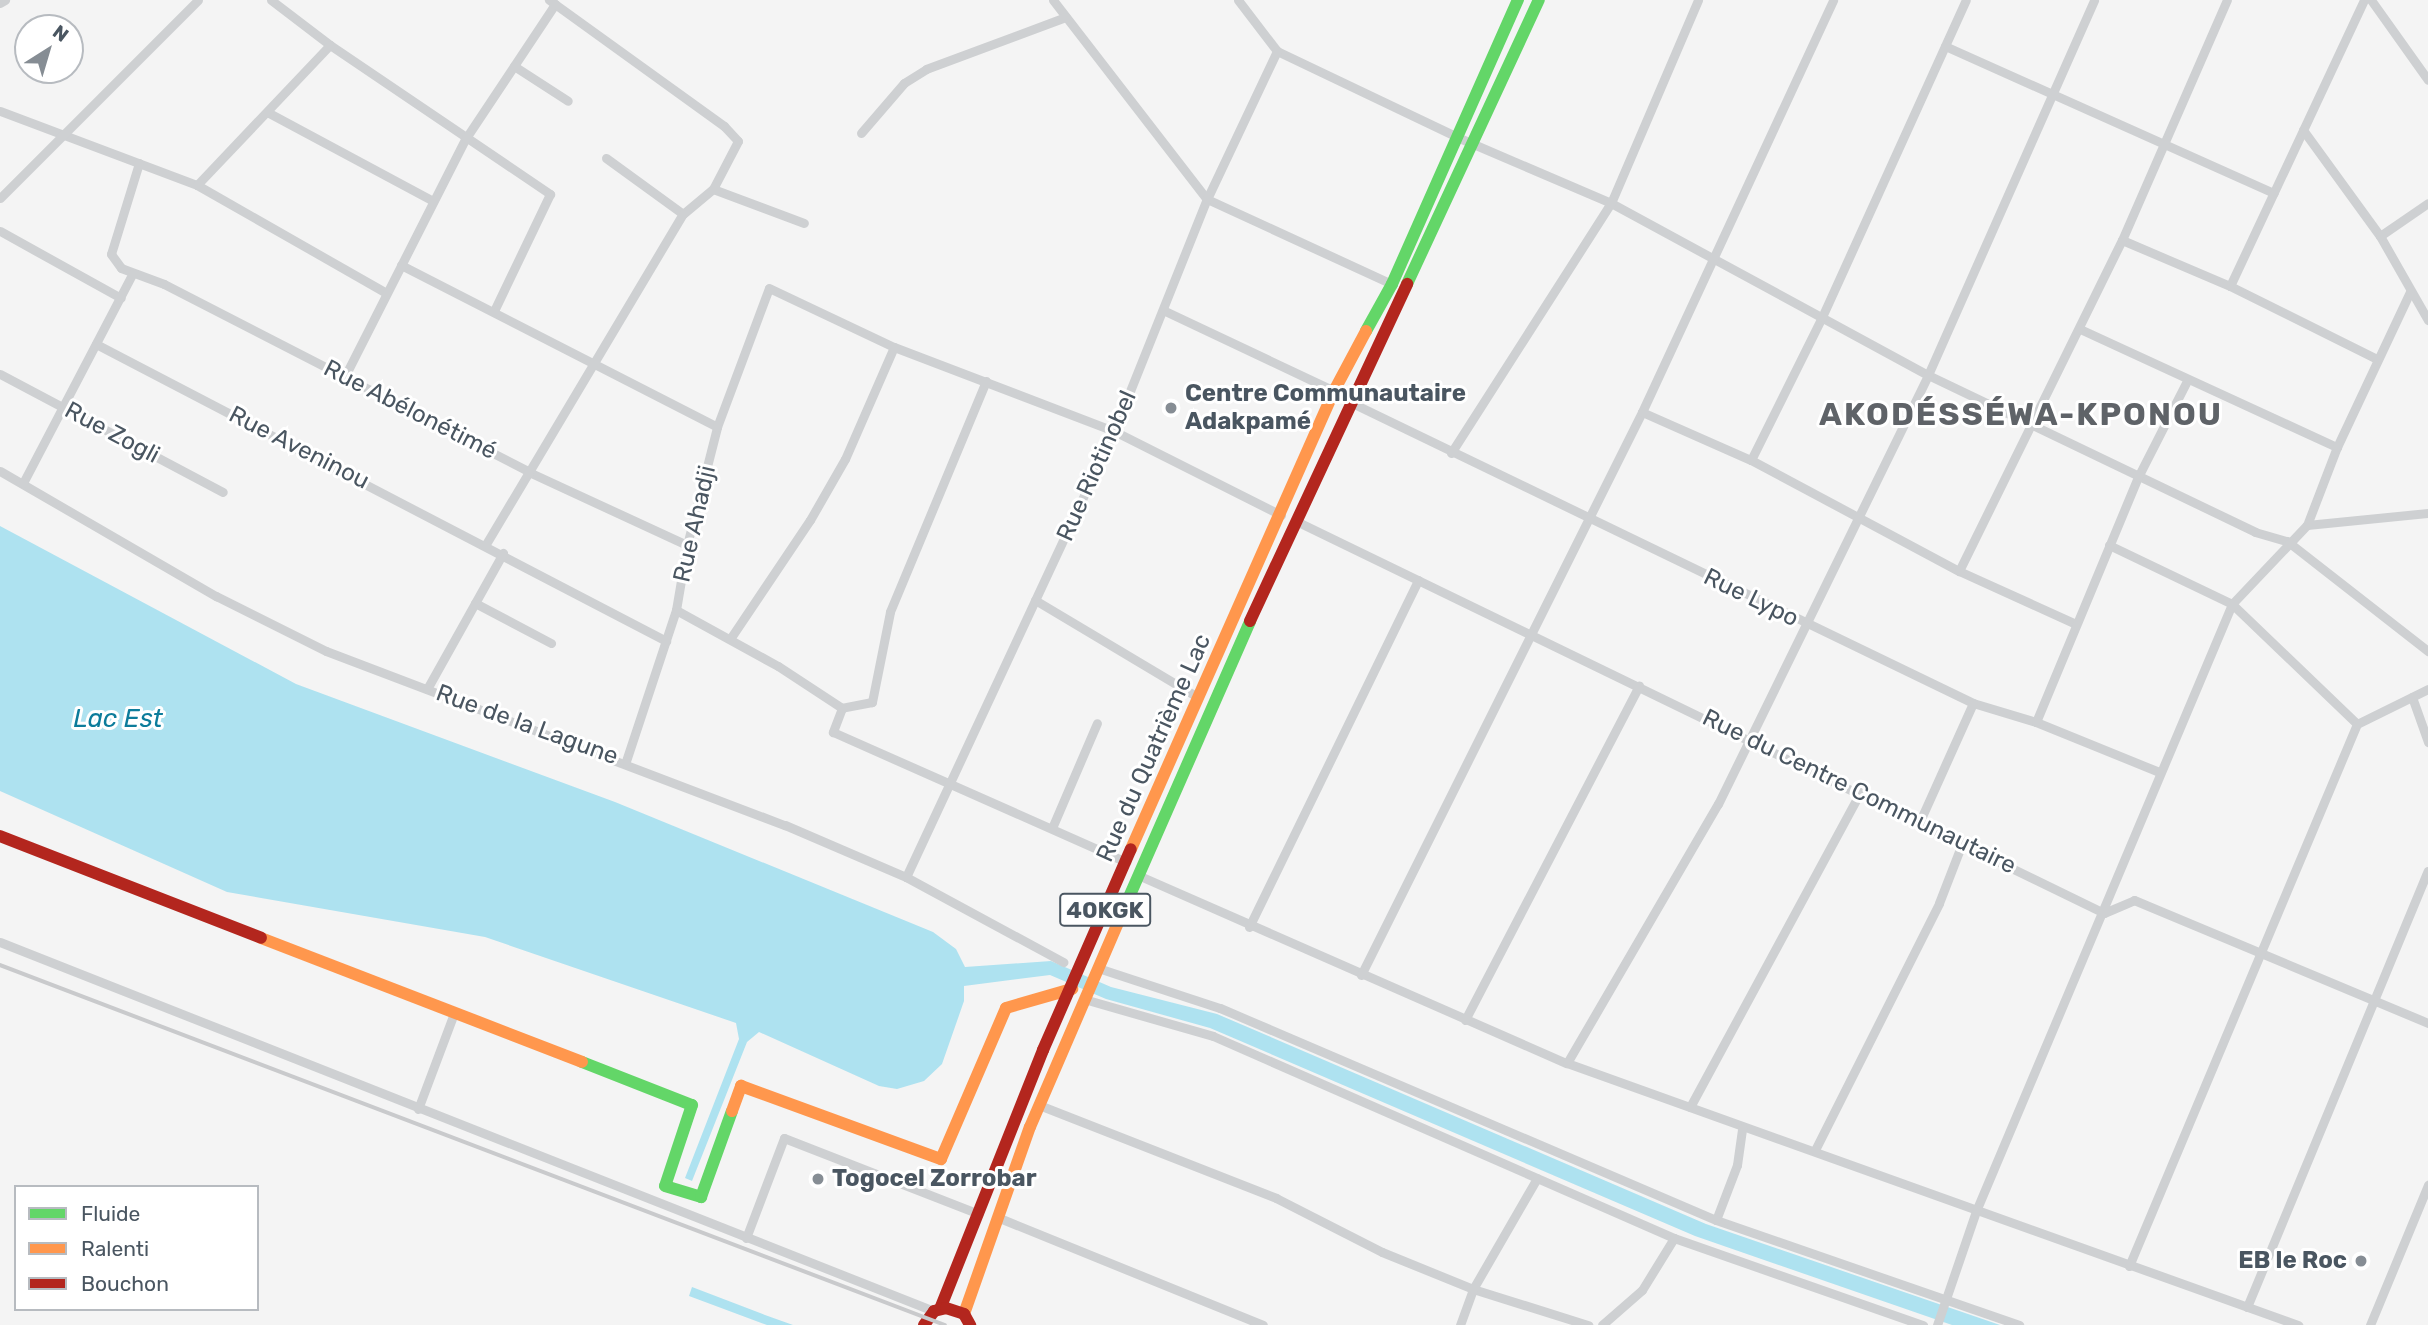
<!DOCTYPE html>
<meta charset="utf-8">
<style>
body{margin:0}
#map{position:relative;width:2428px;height:1325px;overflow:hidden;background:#f4f4f4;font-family:Rubik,sans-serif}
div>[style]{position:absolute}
.water>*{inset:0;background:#aee2f0}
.street>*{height:9px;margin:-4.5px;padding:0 4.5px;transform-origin:4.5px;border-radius:4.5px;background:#ced0d2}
.fast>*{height:12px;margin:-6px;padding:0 6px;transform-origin:6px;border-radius:6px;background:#63d668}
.slow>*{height:12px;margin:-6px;padding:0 6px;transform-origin:6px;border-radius:6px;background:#ff974d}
.jam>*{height:12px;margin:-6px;padding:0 6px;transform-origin:6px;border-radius:6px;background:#b3261e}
.rail>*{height:3.5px;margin:-1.75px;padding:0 1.75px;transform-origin:1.75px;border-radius:1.75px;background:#c9cacc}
.dots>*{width:19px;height:19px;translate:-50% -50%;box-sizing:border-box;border:4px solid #fff;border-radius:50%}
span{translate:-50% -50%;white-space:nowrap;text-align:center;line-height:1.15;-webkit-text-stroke:6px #fff;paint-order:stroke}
.shield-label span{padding:2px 5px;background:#fff;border:2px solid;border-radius:5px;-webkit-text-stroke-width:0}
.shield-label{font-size:23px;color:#4a5661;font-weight:700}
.poi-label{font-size:24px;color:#4a5661;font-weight:700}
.left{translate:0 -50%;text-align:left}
.right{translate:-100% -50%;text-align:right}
.street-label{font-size:24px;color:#4a5661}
.water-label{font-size:26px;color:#0c7c9b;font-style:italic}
.district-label{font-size:32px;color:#5f6368;font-weight:700;letter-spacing:2px}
.legend{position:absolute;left:14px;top:1185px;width:245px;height:126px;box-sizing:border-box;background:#fff;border:2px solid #b7bbc0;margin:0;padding:9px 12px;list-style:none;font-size:21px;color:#4a5661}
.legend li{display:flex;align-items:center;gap:14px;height:35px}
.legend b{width:35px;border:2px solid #b7bbc0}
.north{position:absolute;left:14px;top:14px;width:70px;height:70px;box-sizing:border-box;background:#fff;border:2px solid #b7bbc0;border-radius:50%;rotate:37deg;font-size:19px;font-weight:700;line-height:28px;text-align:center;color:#4a5661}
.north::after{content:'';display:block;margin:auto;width:24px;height:32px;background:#868d94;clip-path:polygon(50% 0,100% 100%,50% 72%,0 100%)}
</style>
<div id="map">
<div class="water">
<i style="clip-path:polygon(0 526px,296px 684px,615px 802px,933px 932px,956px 949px,965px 967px,1051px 961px,1111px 987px,1217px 1014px,1706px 1224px,2000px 1325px,1952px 1325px,1695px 1236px,1210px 1028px,1106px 999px,1050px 975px,964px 986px,964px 1001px,942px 1064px,924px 1081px,897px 1089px,879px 1086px,759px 1032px,747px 1042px,692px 1181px,685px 1178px,739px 1039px,736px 1023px,485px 937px,227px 892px,0 791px)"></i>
<i style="clip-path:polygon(692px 1287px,765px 1315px,793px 1325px,767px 1325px,689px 1296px)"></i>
</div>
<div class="street">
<i style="left:271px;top:0;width:74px;rotate:37.3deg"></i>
<i style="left:330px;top:45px;width:266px;rotate:34.1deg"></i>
<i style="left:550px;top:194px;width:130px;rotate:115.6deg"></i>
<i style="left:1053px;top:0;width:252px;rotate:52.3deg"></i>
<i style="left:1207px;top:199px;width:204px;rotate:24.7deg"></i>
<i style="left:1238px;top:0;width:64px;rotate:52.6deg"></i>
<i style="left:1277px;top:51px;width:199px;rotate:25.5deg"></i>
<i style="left:1457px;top:137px;width:168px;rotate:23.2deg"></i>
<i style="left:1611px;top:203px;width:361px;rotate:28.5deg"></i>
<i style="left:1928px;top:375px;width:363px;rotate:25.6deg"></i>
<i style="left:2255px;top:532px;width:33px;rotate:16deg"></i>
<i style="left:2287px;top:541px;width:179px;rotate:38deg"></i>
<i style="left:2371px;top:0;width:98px;rotate:54.5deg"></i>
<i style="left:0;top:3px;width:6px;rotate:-31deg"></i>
<i style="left:1945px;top:46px;width:360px;rotate:24.1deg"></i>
<i style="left:514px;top:66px;width:64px;rotate:32.9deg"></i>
<i style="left:0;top:111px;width:210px;rotate:20.6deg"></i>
<i style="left:197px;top:185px;width:218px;rotate:29.7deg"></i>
<i style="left:269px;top:113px;width:186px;rotate:28.2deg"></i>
<i style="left:2303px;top:130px;width:131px;rotate:54deg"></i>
<i style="left:2380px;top:236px;width:97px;rotate:60.3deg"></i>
<i style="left:861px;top:133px;width:66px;rotate:-49.3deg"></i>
<i style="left:904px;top:83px;width:26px;rotate:-32deg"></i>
<i style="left:926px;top:69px;width:149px;rotate:-20.4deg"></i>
<i style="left:606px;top:158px;width:95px;rotate:36deg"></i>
<i style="left:139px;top:163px;width:95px;rotate:107.1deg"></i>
<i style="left:111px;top:254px;width:17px;rotate:54deg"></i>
<i style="left:121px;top:268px;width:46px;rotate:20.4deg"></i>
<i style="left:164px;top:284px;width:413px;rotate:27.2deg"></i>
<i style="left:531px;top:473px;width:172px;rotate:24.8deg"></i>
<i style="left:197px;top:185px;width:193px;rotate:-46.5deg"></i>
<i style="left:713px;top:189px;width:97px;rotate:20.5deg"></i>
<i style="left:0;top:198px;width:280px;rotate:-45deg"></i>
<i style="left:0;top:231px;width:138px;rotate:29deg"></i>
<i style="left:2380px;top:236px;width:58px;rotate:-34.5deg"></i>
<i style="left:2122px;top:240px;width:117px;rotate:23.1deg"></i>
<i style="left:2230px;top:286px;width:164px;rotate:26.4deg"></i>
<i style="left:401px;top:265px;width:355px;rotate:27.1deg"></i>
<i style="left:2230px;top:286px;width:316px;rotate:-64.9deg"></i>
<i style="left:1165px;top:311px;width:187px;rotate:25.3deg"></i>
<i style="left:2080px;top:329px;width:283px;rotate:24.7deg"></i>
<i style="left:96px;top:344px;width:643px;rotate:27.52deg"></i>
<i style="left:0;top:374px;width:252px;rotate:27.9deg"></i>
<i style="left:345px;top:376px;width:267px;rotate:-63.1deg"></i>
<i style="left:466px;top:138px;width:161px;rotate:-56.4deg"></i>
<i style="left:986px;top:381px;width:250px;rotate:112.6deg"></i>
<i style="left:890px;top:612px;width:92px;rotate:101.3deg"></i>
<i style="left:872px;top:702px;width:31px;rotate:169deg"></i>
<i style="left:842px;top:708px;width:26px;rotate:111deg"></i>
<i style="left:833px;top:732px;width:321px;rotate:23.9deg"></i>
<i style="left:1352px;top:403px;width:690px;rotate:25.78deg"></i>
<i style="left:1973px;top:703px;width:66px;rotate:16.8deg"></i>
<i style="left:2036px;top:722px;width:133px;rotate:22.1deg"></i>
<i style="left:1642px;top:412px;width:119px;rotate:23.8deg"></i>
<i style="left:1751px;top:460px;width:236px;rotate:28.1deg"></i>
<i style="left:1959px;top:571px;width:128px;rotate:24.4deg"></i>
<i style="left:1451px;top:453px;width:297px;rotate:-57.4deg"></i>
<i style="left:1611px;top:203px;width:221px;rotate:-66.8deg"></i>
<i style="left:1751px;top:460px;width:160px;rotate:-63.6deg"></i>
<i style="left:1822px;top:317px;width:348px;rotate:-65.6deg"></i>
<i style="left:0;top:471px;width:250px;rotate:30.1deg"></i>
<i style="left:216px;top:596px;width:123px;rotate:26.6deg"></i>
<i style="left:326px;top:651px;width:491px;rotate:20.8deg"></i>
<i style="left:785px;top:825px;width:132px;rotate:23.3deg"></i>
<i style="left:906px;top:877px;width:179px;rotate:28.4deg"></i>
<i style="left:23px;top:483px;width:237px;rotate:-62.4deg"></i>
<i style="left:1296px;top:521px;width:898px;rotate:25.88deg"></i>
<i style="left:2104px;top:913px;width:33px;rotate:-23deg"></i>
<i style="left:2134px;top:900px;width:319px;rotate:22.7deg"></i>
<i style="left:2307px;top:525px;width:122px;rotate:-5.7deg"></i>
<i style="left:486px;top:544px;width:384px;rotate:-59.2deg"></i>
<i style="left:683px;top:214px;width:39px;rotate:-40deg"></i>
<i style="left:713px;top:189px;width:54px;rotate:-62.5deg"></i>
<i style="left:738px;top:141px;width:21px;rotate:-133deg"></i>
<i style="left:724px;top:126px;width:216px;rotate:-144.2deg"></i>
<i style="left:2109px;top:545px;width:136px;rotate:25.6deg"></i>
<i style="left:2232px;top:604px;width:173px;rotate:43.8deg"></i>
<i style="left:1959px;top:571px;width:369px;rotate:-63.8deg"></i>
<i style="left:2122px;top:240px;width:262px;rotate:-66.4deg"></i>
<i style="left:1035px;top:600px;width:190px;rotate:30.8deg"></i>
<i style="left:475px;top:603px;width:86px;rotate:27.8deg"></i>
<i style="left:676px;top:610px;width:116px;rotate:28.8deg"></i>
<i style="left:778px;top:666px;width:77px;rotate:33.3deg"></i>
<i style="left:730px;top:639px;width:143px;rotate:-56.1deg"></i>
<i style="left:810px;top:520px;width:70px;rotate:-60.2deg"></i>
<i style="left:845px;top:459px;width:122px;rotate:-66.4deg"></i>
<i style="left:427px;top:689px;width:156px;rotate:-60.8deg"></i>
<i style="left:2412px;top:697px;width:48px;rotate:70.4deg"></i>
<i style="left:2036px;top:722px;width:265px;rotate:-67.4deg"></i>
<i style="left:2138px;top:477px;width:108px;rotate:-63deg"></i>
<i style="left:626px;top:761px;width:159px;rotate:-71.7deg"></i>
<i style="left:676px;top:610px;width:66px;rotate:-80.4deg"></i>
<i style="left:687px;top:545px;width:122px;rotate:-75.7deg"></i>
<i style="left:717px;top:427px;width:148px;rotate:-69.5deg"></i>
<i style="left:769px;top:288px;width:138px;rotate:25.3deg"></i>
<i style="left:894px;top:347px;width:235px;rotate:20.9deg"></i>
<i style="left:1114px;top:431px;width:187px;rotate:26.7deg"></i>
<i style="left:1920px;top:821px;width:129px;rotate:-65.8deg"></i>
<i style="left:1052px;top:828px;width:114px;rotate:-66.8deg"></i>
<i style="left:1140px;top:876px;width:466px;rotate:23.7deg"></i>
<i style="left:1567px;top:1063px;width:777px;rotate:19.72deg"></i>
<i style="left:906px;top:877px;width:492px;rotate:-65deg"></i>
<i style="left:1114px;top:431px;width:250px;rotate:-68.2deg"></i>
<i style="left:1207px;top:199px;width:164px;rotate:-64.7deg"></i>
<i style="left:1249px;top:927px;width:386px;rotate:-64deg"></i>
<i style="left:0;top:942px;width:1004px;rotate:21.56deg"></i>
<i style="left:1098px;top:968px;width:128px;rotate:18.2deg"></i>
<i style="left:1220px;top:1008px;width:539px;rotate:23.14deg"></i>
<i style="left:1716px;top:1220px;width:321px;rotate:19.1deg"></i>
<i style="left:1361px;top:975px;width:629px;rotate:-63.48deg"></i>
<i style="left:1642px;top:412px;width:454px;rotate:-65.1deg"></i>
<i style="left:1084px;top:999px;width:134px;rotate:16deg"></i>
<i style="left:1213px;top:1036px;width:503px;rotate:23.66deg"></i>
<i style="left:1674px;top:1238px;width:264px;rotate:19.3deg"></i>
<i style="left:1465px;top:1020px;width:377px;rotate:-62.5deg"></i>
<i style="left:1567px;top:1063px;width:300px;rotate:-59.8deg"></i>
<i style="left:1718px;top:804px;width:478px;rotate:-63.9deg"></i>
<i style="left:1928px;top:375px;width:410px;rotate:-66.1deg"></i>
<i style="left:1039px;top:1105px;width:255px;rotate:21.4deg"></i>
<i style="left:1276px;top:1198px;width:119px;rotate:27deg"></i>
<i style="left:1382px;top:1252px;width:98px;rotate:22.1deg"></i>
<i style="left:1473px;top:1289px;width:121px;rotate:17.4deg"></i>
<i style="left:1690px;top:1107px;width:358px;rotate:-61.6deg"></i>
<i style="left:418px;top:1109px;width:103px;rotate:-69.4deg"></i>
<i style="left:1815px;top:1150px;width:276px;rotate:-63.3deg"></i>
<i style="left:1939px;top:903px;width:66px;rotate:-68.8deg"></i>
<i style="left:997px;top:1217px;width:287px;rotate:22.1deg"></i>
<i style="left:1716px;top:1220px;width:59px;rotate:-69.1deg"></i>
<i style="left:1737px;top:1165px;width:37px;rotate:-82deg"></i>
<i style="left:746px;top:1238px;width:107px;rotate:-69.2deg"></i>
<i style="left:784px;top:1138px;width:209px;rotate:21.3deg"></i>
<i style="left:2129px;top:1266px;width:588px;rotate:-67.19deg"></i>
<i style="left:2357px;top:724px;width:79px;rotate:-26.2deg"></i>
<i style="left:2247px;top:1307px;width:472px;rotate:-67.5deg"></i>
<i style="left:1460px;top:1325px;width:38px;rotate:-70deg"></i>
<i style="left:1473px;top:1289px;width:128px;rotate:-60deg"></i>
<i style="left:1602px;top:1325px;width:53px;rotate:-41.2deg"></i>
<i style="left:1642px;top:1290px;width:61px;rotate:-58.4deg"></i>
<i style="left:1937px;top:1325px;width:120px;rotate:-71.1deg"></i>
<i style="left:1976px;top:1211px;width:659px;rotate:-67.13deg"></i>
<i style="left:2232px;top:604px;width:109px;rotate:-46.5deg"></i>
<i style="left:2307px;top:525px;width:84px;rotate:-69deg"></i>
<i style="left:2337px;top:447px;width:171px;rotate:-64.8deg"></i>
<i style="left:2370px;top:1325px;width:152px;rotate:-67.5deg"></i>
</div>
<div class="fast">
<i style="left:1407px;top:284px;width:313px;rotate:-65.1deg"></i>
<i style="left:1366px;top:331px;width:54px;rotate:-61deg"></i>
<i style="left:1392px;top:284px;width:311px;rotate:-66.1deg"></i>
<i style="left:1126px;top:904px;width:309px;rotate:-66.3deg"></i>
<i style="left:582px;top:1062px;width:118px;rotate:21.4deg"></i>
<i style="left:692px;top:1105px;width:85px;rotate:108.4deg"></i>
<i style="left:665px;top:1186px;width:38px;rotate:17deg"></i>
<i style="left:701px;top:1197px;width:91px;rotate:-70.2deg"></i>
</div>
<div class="slow">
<i style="left:1131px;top:849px;width:501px;rotate:-66.1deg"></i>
<i style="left:1334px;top:391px;width:68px;rotate:-61.9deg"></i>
<i style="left:261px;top:938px;width:344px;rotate:21.1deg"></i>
<i style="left:732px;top:1111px;width:27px;rotate:-70deg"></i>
<i style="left:741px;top:1086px;width:213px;rotate:20.1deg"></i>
<i style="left:941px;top:1159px;width:164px;rotate:-66.7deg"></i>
<i style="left:1006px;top:1008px;width:69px;rotate:-16.1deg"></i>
<i style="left:964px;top:1314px;width:198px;rotate:-70.6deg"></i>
<i style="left:1030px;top:1127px;width:243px;rotate:-66.7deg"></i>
</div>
<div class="jam">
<i style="left:1250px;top:621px;width:372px;rotate:-65deg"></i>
<i style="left:0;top:836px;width:280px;rotate:21.3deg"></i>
<i style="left:940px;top:1309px;width:279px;rotate:-68.3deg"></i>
<i style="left:1043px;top:1050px;width:219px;rotate:-66.4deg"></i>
<i style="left:924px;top:1325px;width:17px;rotate:-54deg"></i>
<i style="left:934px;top:1311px;width:12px;rotate:-14deg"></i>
<i style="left:946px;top:1308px;width:19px;rotate:18deg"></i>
<i style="left:964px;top:1314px;width:13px;rotate:61deg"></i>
</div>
<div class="rail">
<i style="left:0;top:965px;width:1011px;rotate:20.85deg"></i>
</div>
<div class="dots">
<i style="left:1171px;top:408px;background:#868d94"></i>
<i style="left:818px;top:1179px;background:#868d94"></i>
<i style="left:2361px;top:1261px;background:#868d94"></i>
</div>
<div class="shield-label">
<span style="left:1105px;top:910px">40KGK</span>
</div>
<div class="poi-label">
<span class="left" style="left:1185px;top:408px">Centre Communautaire<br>Adakpamé</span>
<span class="left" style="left:832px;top:1179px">Togocel Zorrobar</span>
<span class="right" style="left:2347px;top:1261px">EB le Roc</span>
</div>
<div class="street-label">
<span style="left:410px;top:410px;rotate:27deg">Rue Abélonétimé</span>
<span style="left:112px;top:433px;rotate:28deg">Rue Zogli</span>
<span style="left:299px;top:448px;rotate:27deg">Rue Aveninou</span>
<span style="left:1097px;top:466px;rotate:-66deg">Rue Riotinobel</span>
<span style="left:695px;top:524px;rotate:-77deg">Rue Ahadji</span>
<span style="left:1751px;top:598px;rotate:26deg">Rue Lypo</span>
<span style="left:527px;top:725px;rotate:20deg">Rue de la Lagune</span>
<span style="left:1154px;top:748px;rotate:-66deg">Rue du Quatrième Lac</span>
<span style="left:1859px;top:792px;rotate:26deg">Rue du Centre Communautaire</span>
</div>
<div class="water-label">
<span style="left:118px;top:719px">Lac Est</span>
</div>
<div class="district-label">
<span style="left:2021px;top:414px">AKODÉSSÉWA-KPONOU</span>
</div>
<ul class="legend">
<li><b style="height:9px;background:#63d668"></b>Fluide</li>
<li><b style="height:9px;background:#ff974d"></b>Ralenti</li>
<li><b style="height:9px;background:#b3261e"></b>Bouchon</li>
</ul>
<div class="north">N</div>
</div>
